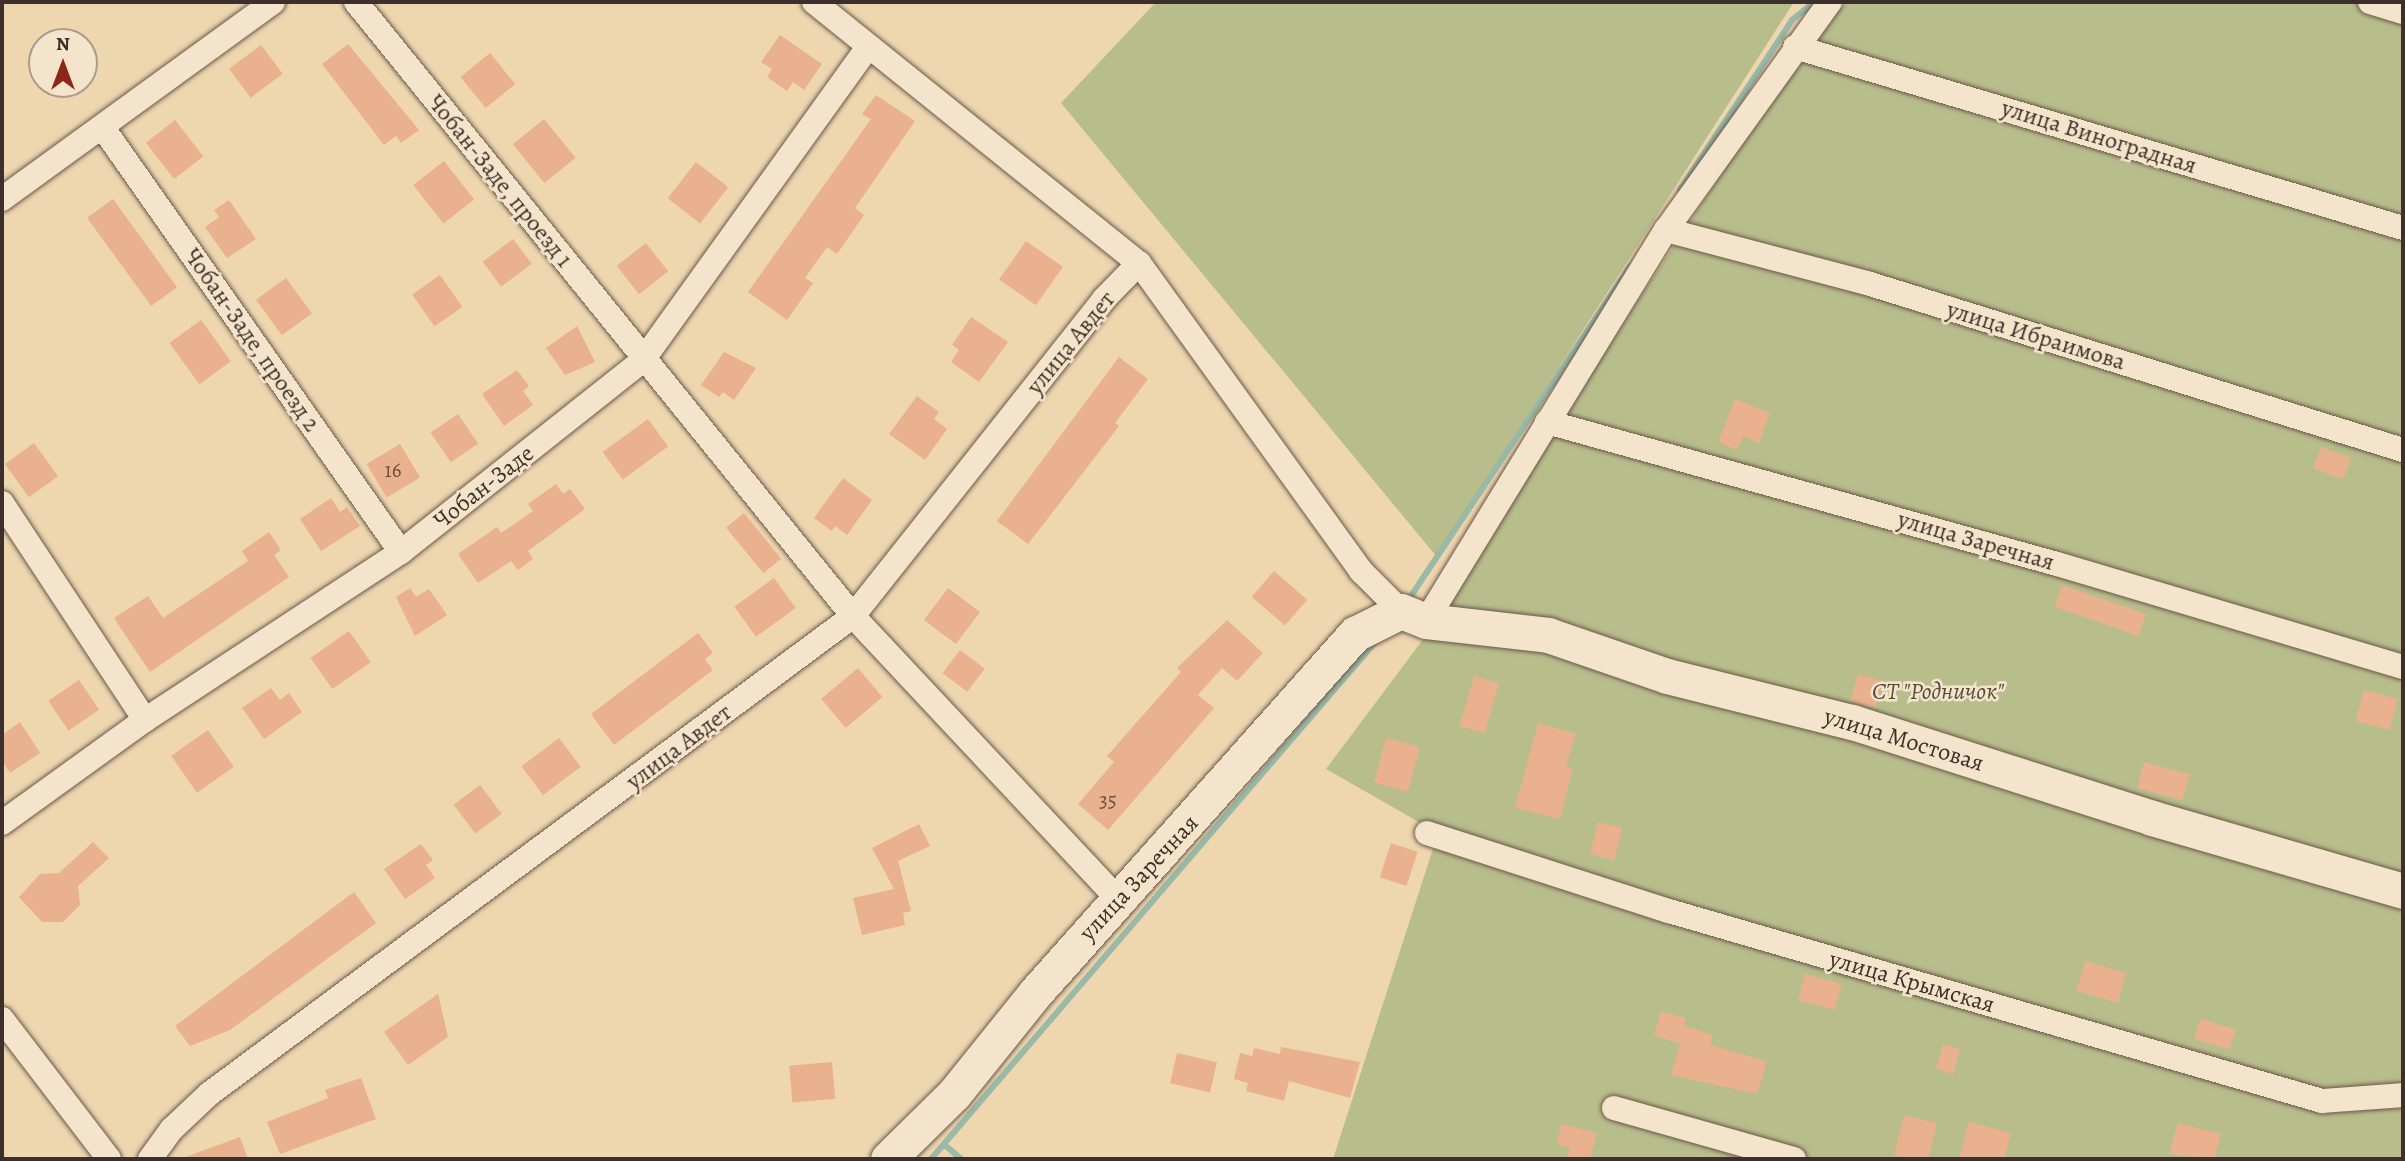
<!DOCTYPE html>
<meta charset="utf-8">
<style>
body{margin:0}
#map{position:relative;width:2405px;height:1161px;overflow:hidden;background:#eed6af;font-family:Alegreya,serif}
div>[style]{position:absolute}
.green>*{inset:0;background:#b8be8b}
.stream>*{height:6px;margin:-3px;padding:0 3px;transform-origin:3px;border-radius:3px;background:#9ab9a7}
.building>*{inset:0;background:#e9b18d;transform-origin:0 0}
.roads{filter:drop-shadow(0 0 2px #69594a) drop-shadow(0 0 2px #69594a)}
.street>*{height:24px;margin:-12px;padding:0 12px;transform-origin:12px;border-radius:12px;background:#f4e4cb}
.secondary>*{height:35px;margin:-17.5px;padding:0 17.5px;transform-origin:17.5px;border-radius:17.5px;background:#f4e4cb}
span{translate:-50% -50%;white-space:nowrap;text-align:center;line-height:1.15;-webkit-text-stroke:5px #f4e4cb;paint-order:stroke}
.number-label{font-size:21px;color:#685042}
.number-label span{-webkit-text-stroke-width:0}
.street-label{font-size:24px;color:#3d2f29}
.park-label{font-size:24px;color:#564c3d;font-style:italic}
.frame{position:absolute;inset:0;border:4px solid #3d2f29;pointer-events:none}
.north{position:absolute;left:28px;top:28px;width:70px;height:70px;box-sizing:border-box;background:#f4e4cb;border:2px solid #ab9c8a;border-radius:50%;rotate:0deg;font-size:19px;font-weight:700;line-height:28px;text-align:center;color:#3d2f29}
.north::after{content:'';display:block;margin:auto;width:24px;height:32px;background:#8f2418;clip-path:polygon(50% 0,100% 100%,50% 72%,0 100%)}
</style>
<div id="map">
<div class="green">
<i style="clip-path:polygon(1156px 2px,1794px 2px,1437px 557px,1061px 103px)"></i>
<i style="clip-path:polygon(1848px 2px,2403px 2px,2403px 1159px,1333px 1159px,1438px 833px,1326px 769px,1436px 622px,1556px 425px,1816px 30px)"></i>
</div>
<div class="stream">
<i style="left:1680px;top:190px;width:204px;rotate:-56.6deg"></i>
<i style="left:1792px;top:20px;width:28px;rotate:-39deg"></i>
<i style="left:1407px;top:602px;width:403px;rotate:-56.4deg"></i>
<i style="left:946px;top:1146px;width:20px;rotate:41deg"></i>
<i style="left:931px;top:1159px;width:684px;rotate:-49.33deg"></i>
</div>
<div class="building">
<i style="clip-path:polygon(780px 35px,822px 64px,804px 90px,793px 82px,787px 91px,767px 77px,772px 69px,761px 62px)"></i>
<i style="clip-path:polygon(348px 44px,419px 130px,401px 143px,396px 136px,384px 145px,322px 64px)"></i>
<i style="left:261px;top:45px;width:36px;height:40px;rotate:53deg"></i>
<i style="left:490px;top:53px;width:40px;height:38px;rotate:51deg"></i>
<i style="clip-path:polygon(876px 95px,915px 121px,855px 208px,864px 215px,837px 254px,827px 247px,805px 278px,813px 283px,787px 320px,748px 292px,871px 119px,862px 114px)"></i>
<i style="left:544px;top:119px;width:50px;height:40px;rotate:51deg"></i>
<i style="left:175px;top:120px;width:46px;height:37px;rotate:52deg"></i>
<i style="left:444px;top:161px;width:49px;height:39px;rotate:52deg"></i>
<i style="left:696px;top:162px;width:41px;height:46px;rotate:38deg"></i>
<i style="left:113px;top:199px;width:109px;height:32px;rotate:54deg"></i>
<i style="clip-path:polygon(229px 200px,256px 239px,227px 258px,205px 227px,219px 217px,214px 210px)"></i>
<i style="left:513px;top:239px;width:31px;height:38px;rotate:53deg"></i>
<i style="left:1026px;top:241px;width:45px;height:47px;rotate:35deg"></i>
<i style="left:646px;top:243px;width:36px;height:37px;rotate:52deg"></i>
<i style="left:440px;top:275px;width:39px;height:34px;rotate:55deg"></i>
<i style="left:286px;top:278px;width:44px;height:37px;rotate:54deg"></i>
<i style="clip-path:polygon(971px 317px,1008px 342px,979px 382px,951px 362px,959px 350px,952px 345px)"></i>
<i style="left:201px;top:320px;width:51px;height:39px;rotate:54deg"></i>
<i style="clip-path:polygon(577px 326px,595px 362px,565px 375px,546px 348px)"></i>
<i style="clip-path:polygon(724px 352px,756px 368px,734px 400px,723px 392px,719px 397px,701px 385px)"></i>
<i style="clip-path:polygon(1119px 357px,1148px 379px,1115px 423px,1119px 426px,1028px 544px,997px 521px)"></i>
<i style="clip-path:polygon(517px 370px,529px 386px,523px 391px,533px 405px,504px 426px,482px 394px)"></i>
<i style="clip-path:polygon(917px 396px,939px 412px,934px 419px,947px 429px,925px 460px,889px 434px)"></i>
<i style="clip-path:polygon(1735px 399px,1770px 413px,1759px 443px,1743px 436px,1737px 450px,1718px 442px)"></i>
<i style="left:458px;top:414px;width:36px;height:33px;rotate:56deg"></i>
<i style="left:648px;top:419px;width:34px;height:56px;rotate:54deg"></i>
<i style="left:34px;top:443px;width:41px;height:36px;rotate:54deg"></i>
<i style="left:400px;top:444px;width:39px;height:39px;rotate:59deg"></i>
<i style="left:2321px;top:447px;width:32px;height:23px;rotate:20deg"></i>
<i style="clip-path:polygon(843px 478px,872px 500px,847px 535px,835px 526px,832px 531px,814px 518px)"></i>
<i style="clip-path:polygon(556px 484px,563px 494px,570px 489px,585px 509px,528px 551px,533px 559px,518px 570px,511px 561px,478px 583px,458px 554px,497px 527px,501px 533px,533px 511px,528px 504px)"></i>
<i style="clip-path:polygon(331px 498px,340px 512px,347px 507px,360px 526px,321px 551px,300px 519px)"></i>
<i style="left:744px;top:513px;width:59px;height:23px;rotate:51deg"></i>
<i style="clip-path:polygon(269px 532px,281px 550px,274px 555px,289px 577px,150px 672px,114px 618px,148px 596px,163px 618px,248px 561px,242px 551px)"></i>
<i style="left:1274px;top:571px;width:44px;height:34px;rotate:41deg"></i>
<i style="left:774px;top:578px;width:37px;height:49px;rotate:54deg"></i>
<i style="left:2062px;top:585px;width:89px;height:23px;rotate:19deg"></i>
<i style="clip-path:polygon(410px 588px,416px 597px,429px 589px,447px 615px,415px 636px,396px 597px)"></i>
<i style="left:948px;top:588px;width:40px;height:40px;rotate:37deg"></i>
<i style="clip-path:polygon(1227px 620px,1263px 653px,1237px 681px,1222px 668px,1198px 695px,1214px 708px,1108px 830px,1078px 804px,1114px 762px,1107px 756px,1181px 672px,1177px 668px)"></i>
<i style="left:349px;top:631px;width:38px;height:47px;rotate:55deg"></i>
<i style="clip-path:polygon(698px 633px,713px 653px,705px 659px,713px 670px,614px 745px,591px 714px)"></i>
<i style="left:960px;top:650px;width:31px;height:29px;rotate:37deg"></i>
<i style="left:858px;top:668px;width:38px;height:48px;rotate:50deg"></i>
<i style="left:1858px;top:674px;width:26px;height:28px;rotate:16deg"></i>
<i style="left:1474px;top:676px;width:26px;height:52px;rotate:16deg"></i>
<i style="left:79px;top:680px;width:36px;height:37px;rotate:56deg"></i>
<i style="clip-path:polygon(271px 688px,280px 700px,289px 693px,302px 712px,264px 739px,242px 708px)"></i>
<i style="left:2364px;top:690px;width:35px;height:32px;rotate:15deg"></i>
<i style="clip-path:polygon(20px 722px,40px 753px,10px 773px,2px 761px,2px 735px)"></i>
<i style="clip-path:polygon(1538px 723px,1576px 734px,1566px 766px,1573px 768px,1560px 819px,1515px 808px)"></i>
<i style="left:208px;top:730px;width:45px;height:45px;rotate:55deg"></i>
<i style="left:559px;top:738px;width:36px;height:47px;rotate:53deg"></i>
<i style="left:1386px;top:738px;width:35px;height:46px;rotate:15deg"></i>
<i style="left:2144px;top:762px;width:47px;height:27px;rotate:15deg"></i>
<i style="left:480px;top:785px;width:36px;height:33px;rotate:53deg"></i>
<i style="left:1598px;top:822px;width:25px;height:33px;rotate:14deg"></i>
<i style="clip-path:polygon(919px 824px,930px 846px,898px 861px,911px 911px,903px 913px,905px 925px,862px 935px,853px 898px,894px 889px,872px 848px)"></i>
<i style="clip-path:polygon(93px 842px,109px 858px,78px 886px,80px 905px,63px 922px,42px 922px,19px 897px,40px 874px,59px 873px)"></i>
<i style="left:1391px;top:843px;width:28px;height:36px;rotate:18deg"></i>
<i style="clip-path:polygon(421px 844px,433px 860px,426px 865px,435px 878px,405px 899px,384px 869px)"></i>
<i style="clip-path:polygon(354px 892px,376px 923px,230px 1030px,190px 1046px,175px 1026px)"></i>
<i style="left:2085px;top:961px;width:43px;height:31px;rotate:16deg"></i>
<i style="left:1805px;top:974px;width:38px;height:27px;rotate:15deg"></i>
<i style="clip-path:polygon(438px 994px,448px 1037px,408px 1065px,384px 1032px)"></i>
<i style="clip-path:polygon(1661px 1011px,1686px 1018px,1684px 1026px,1713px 1035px,1710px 1045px,1767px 1061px,1757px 1094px,1671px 1075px,1680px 1044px,1654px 1035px)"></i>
<i style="left:2200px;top:1019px;width:37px;height:21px;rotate:16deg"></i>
<i style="left:1943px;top:1044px;width:18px;height:26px;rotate:16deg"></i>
<i style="clip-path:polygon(1281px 1047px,1360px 1062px,1350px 1098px,1289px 1081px,1284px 1101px,1246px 1091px,1248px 1083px,1234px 1079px,1240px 1053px,1252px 1056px,1254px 1048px,1280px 1054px)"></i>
<i style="left:1177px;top:1053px;width:41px;height:31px;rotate:13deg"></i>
<i style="left:832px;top:1062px;width:37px;height:43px;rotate:85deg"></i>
<i style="clip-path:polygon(361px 1078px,376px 1119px,280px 1154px,267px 1122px,328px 1098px,325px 1090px)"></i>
<i style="left:1904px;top:1115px;width:34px;height:41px;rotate:14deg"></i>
<i style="clip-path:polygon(1969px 1122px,2011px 1133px,2004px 1159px,1959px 1159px)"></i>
<i style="clip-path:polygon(2178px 1123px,2221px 1134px,2214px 1159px,2169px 1154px)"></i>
<i style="clip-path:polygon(1561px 1124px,1597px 1133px,1590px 1159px,1567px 1159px,1570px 1148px,1557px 1144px)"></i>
<i style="clip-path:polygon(240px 1137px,248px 1159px,186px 1159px,186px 1157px)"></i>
</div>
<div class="roads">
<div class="street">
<i style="left:356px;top:2px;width:790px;rotate:51.01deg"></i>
<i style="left:853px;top:616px;width:388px;rotate:46.9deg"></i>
<i style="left:814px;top:2px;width:417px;rotate:38.8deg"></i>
<i style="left:1139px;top:263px;width:380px;rotate:54.2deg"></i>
<i style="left:1361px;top:571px;width:57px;rotate:45deg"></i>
<i style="left:2370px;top:2px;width:34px;rotate:17deg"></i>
<i style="left:1795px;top:47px;width:634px;rotate:16.58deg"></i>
<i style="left:103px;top:128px;width:518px;rotate:54.9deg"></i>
<i style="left:2px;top:199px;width:335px;rotate:-36deg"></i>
<i style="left:1666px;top:230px;width:208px;rotate:14.8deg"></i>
<i style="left:1867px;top:283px;width:561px;rotate:17.31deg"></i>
<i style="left:1547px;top:422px;width:529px;rotate:15.56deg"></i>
<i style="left:2057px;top:564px;width:361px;rotate:16.6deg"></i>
<i style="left:2px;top:503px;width:260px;rotate:56.6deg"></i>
<i style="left:1426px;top:621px;width:459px;rotate:-58.5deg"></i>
<i style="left:1666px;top:230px;width:281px;rotate:-54.3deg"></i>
<i style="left:2px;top:823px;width:176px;rotate:-35.8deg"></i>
<i style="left:145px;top:720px;width:306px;rotate:-33.3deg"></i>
<i style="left:401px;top:552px;width:309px;rotate:-38.4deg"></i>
<i style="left:643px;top:360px;width:384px;rotate:-54.3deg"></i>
<i style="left:1427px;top:833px;width:254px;rotate:17.9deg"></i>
<i style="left:1669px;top:911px;width:680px;rotate:16.22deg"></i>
<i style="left:2322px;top:1101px;width:81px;rotate:-4.2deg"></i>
<i style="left:2px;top:1019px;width:176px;rotate:52.6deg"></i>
<i style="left:1614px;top:1108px;width:187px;rotate:15.8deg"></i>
<i style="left:150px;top:1159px;width:37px;rotate:-54deg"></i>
<i style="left:172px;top:1129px;width:51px;rotate:-43.4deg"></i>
<i style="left:209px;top:1094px;width:802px;rotate:-36.58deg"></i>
<i style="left:853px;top:616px;width:404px;rotate:-51.6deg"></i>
<i style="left:1104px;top:299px;width:50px;rotate:-45.8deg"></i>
</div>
<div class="secondary">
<i style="left:888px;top:1159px;width:93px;rotate:-44.6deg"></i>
<i style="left:954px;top:1094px;width:131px;rotate:-51.2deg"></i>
<i style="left:1036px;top:992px;width:480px;rotate:-48.3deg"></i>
<i style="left:1355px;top:634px;width:51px;rotate:-26.6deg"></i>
<i style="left:1401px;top:611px;width:27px;rotate:22deg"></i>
<i style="left:1426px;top:621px;width:123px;rotate:6.5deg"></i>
<i style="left:1548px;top:635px;width:126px;rotate:19deg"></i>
<i style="left:1667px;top:676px;width:191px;rotate:14deg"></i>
<i style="left:1852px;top:722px;width:315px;rotate:17.7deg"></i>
<i style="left:2152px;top:818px;width:261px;rotate:16.2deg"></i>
</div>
</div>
<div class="number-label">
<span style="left:393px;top:470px">16</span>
<span style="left:1108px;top:800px">35</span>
</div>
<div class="street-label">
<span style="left:2099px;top:137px;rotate:17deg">улица Виноградная</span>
<span style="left:500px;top:181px;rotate:51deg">Чобан-Заде, проезд 1</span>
<span style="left:2036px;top:336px;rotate:17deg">улица Ибраимова</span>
<span style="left:252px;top:340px;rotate:55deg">Чобан-Заде, проезд 2</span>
<span style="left:1071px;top:343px;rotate:-51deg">улица Авдет</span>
<span style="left:484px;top:487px;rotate:-38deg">Чобан-Заде</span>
<span style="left:1976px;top:541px;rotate:16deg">улица Заречная</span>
<span style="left:1904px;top:740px;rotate:17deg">улица Мостовая</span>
<span style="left:679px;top:747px;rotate:-37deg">улица Авдет</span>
<span style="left:1139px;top:878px;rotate:-47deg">улица Заречная</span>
<span style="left:1912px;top:982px;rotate:16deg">улица Крымская</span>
</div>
<div class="park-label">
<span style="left:1938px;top:692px">СТ "Родничок"</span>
</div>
<div class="frame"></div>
<div class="north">N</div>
</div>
